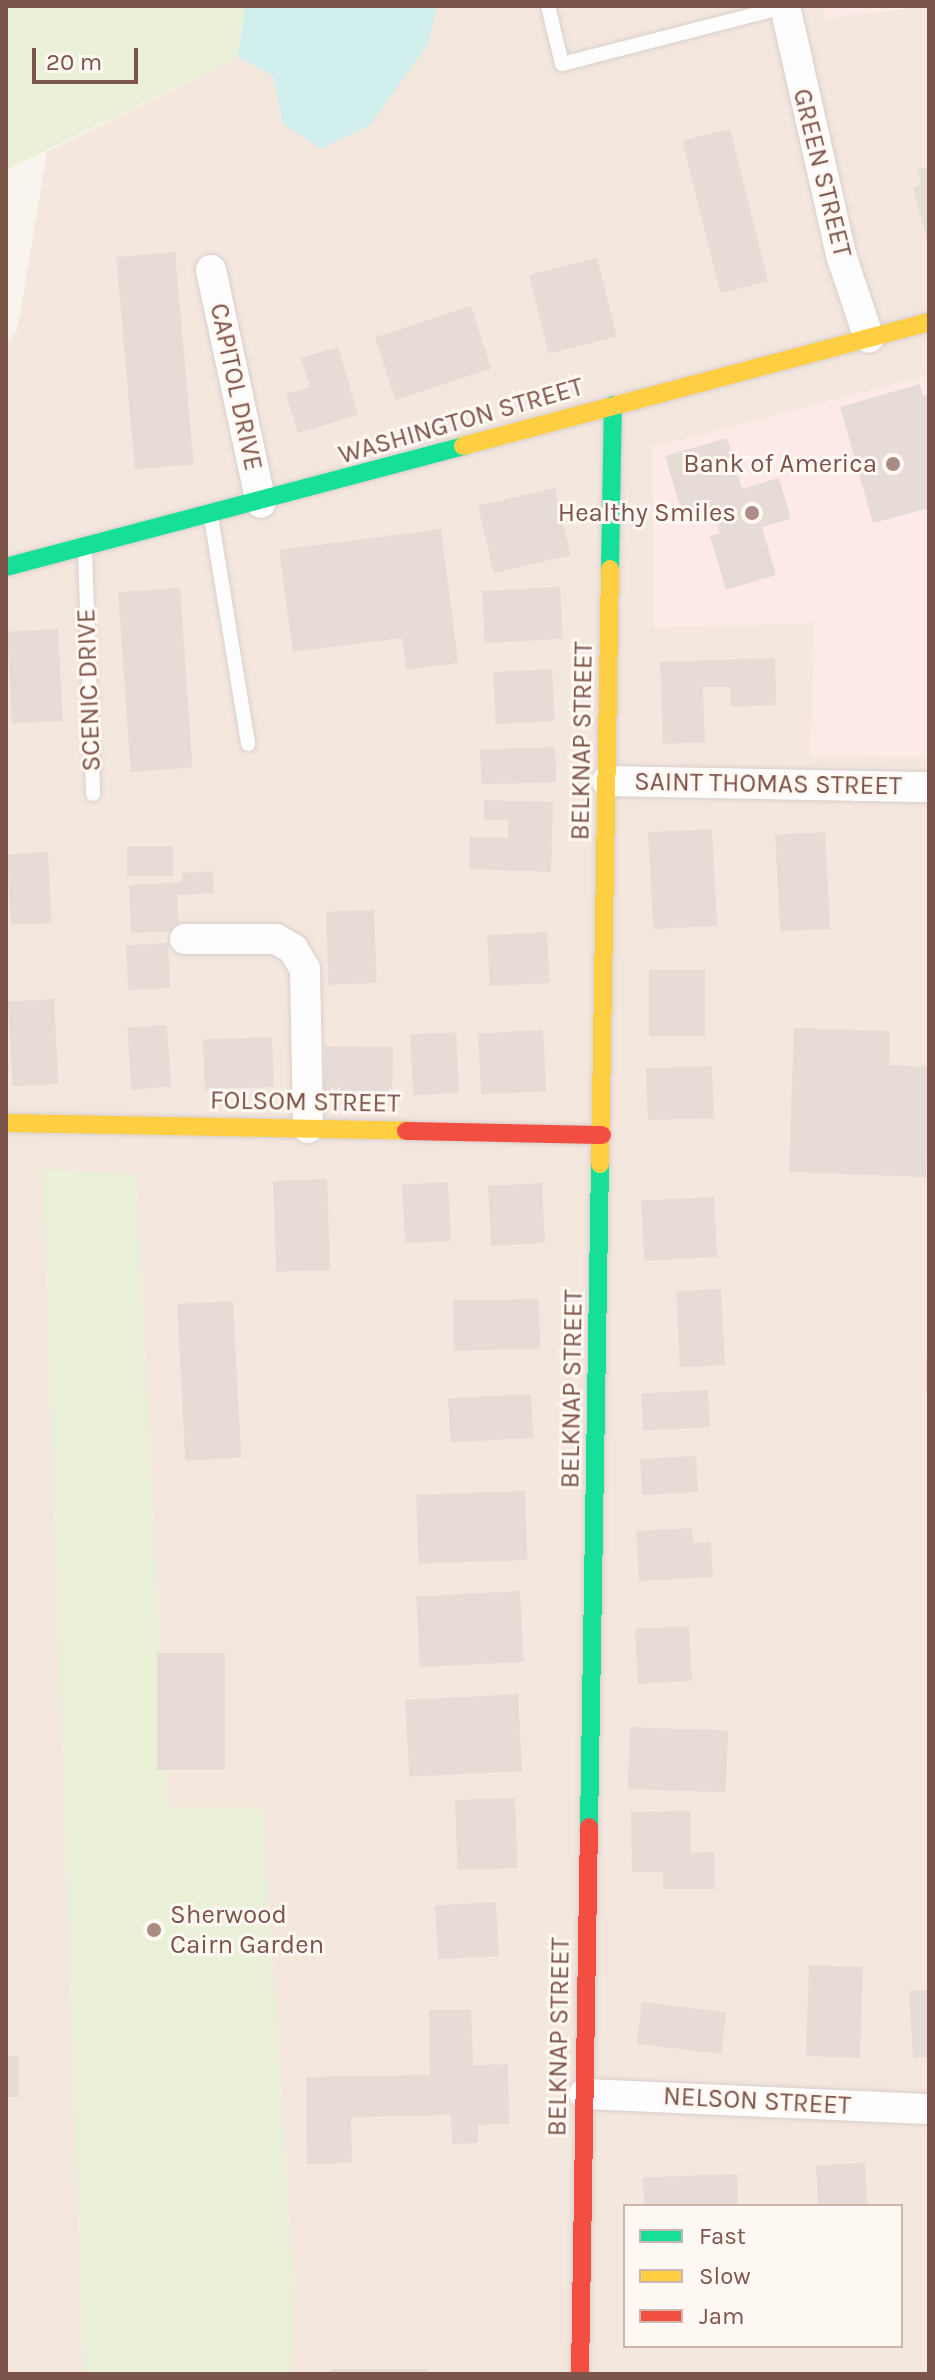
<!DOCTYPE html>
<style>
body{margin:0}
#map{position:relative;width:935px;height:2380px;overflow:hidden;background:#faf4ef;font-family:Karla,sans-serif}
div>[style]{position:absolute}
.residential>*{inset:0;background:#f4e7de}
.commercial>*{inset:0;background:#fdeae6}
.green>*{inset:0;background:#eaf1d8}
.water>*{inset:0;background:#cfeeec}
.building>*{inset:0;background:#e7dbd6;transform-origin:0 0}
.roads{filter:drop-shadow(0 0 2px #d9cfcc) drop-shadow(0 0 2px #d9cfcc)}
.lane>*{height:14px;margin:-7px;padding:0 7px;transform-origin:7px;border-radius:7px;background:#fefdfd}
.street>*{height:30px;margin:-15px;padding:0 15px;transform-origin:15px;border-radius:15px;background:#fefdfd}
.fast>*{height:18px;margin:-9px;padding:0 9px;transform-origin:9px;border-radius:9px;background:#16e098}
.slow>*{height:18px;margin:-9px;padding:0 9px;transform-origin:9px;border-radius:9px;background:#ffcf43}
.jam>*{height:18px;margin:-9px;padding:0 9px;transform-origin:9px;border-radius:9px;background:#f24e42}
.dots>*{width:22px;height:22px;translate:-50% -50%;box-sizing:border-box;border:4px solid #fff8f3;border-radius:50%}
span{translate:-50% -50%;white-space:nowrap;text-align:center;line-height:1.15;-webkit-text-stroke:6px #fff8f3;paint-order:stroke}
.street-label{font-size:26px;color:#7d544a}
.poi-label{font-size:26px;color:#7d544a}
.right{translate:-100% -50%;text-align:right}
.left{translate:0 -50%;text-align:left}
.frame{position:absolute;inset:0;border:8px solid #7d544a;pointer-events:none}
.legend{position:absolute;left:623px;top:2204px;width:280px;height:144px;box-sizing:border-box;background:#fff8f3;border:2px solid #cbb6af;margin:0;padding:10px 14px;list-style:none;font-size:24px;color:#7d544a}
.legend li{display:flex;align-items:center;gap:16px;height:40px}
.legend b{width:40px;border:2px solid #cbb6af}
.scale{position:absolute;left:32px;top:48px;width:106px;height:36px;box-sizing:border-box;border:4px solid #7d544a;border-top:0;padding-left:10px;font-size:24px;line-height:28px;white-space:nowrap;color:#7d544a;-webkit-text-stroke:6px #fff8f3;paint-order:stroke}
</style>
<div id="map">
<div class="residential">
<i style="clip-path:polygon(evenodd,437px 6px,824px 6px,826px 18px,929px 6px,929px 375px,652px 448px,655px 626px,814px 623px,811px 755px,929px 757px,929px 2374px,6px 2374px,6px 344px,17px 331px,47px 152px,238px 57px,273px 76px,283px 124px,428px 44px,437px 6px,625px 2206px,901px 2206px,901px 2346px,625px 2346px,625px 2206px)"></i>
</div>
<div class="commercial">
<i style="clip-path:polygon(824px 6px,913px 6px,826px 19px)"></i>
<i style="clip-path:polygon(929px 375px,929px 757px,811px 756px,814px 623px,654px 627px,652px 447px)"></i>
</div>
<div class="green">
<i style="clip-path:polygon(6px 6px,245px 6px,238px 57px,6px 170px)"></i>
<i style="clip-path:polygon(43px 1169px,136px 1174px,168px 1807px,263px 1807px,293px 2278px,291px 2374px,84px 2374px)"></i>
</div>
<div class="water">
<i style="clip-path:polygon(245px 6px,437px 6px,428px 44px,370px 125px,321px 149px,283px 124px,273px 76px,238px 57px)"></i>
</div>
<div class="building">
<i style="left:730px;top:129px;width:157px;height:49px;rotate:76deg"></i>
<i style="clip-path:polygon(929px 167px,929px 244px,928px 244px,913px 187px,921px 185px,918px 170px)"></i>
<i style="left:175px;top:252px;width:213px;height:59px;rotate:85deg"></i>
<i style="left:597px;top:258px;width:81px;height:70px;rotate:76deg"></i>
<i style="left:471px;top:306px;width:66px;height:101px;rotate:72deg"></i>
<i style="clip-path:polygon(338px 347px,358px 415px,298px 433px,286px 394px,310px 387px,301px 358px)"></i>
<i style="clip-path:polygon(920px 384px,923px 396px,929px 394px,929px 508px,873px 523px,840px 407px)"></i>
<i style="clip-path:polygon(727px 438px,742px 489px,779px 478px,791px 519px,762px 527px,776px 575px,726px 590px,710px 536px,720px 533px,712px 509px,683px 517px,665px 456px)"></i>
<i style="left:555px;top:488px;width:69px;height:79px;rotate:77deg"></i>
<i style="clip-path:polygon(441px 529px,458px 663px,406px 670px,402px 638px,293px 652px,279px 550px)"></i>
<i style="left:560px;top:587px;width:52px;height:78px;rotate:87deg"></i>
<i style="left:180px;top:588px;width:180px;height:62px;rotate:86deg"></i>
<i style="left:58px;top:629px;width:92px;height:51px;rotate:87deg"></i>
<i style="clip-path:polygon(775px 658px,776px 705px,731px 707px,730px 687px,703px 687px,705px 742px,663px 744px,660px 662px)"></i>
<i style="left:552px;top:669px;width:52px;height:59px;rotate:87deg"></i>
<i style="left:555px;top:747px;width:35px;height:75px;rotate:88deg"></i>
<i style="clip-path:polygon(484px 800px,553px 802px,551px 872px,469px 869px,470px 837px,508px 838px,508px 820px,484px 820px)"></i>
<i style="left:712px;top:829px;width:97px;height:64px;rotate:87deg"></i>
<i style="left:825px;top:832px;width:97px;height:50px;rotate:87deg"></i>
<i style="left:173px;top:846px;width:30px;height:46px;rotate:90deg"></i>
<i style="left:48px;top:852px;width:71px;height:41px;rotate:87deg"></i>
<i style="clip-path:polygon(213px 871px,214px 893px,177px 895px,179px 931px,131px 933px,129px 885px,182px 882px,182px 873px)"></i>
<i style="left:374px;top:910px;width:73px;height:48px;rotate:88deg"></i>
<i style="left:547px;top:932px;width:51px;height:60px;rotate:87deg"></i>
<i style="left:168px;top:943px;width:45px;height:42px;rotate:87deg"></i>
<i style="left:649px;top:970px;width:56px;height:66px"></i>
<i style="left:54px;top:999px;width:85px;height:46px;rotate:87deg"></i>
<i style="left:167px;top:1025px;width:62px;height:40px;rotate:86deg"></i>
<i style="clip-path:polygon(794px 1028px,890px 1031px,889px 1065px,929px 1067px,926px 1177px,789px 1172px)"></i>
<i style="left:543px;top:1030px;width:61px;height:65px;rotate:87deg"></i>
<i style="left:456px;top:1032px;width:61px;height:46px;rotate:87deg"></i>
<i style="left:272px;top:1037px;width:50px;height:69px;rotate:88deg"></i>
<i style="left:325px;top:1046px;width:68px;height:45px;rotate:1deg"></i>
<i style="left:712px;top:1066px;width:52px;height:66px;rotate:88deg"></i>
<i style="left:327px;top:1179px;width:91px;height:54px;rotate:88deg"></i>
<i style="left:448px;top:1182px;width:59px;height:46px;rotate:87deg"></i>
<i style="left:542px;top:1183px;width:60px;height:54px;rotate:87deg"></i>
<i style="left:714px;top:1197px;width:60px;height:73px;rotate:87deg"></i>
<i style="left:721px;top:1289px;width:76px;height:45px;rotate:87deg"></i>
<i style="left:539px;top:1299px;width:50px;height:86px;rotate:89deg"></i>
<i style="left:233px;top:1301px;width:157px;height:56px;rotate:87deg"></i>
<i style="left:926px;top:1358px;width:3px;height:34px"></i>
<i style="left:708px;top:1390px;width:37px;height:67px;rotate:87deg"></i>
<i style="left:531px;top:1394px;width:44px;height:83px;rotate:87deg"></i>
<i style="left:696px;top:1456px;width:36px;height:56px;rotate:87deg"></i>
<i style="left:525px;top:1491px;width:69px;height:109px;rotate:88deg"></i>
<i style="clip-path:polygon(692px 1528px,693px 1543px,711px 1542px,713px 1577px,639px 1581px,636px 1531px)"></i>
<i style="left:520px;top:1591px;width:71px;height:104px;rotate:87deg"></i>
<i style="left:689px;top:1626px;width:55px;height:54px;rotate:87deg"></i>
<i style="left:157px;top:1653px;width:68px;height:117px"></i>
<i style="left:518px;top:1694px;width:77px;height:113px;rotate:87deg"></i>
<i style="left:630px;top:1727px;width:98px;height:62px;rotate:2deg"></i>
<i style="left:515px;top:1798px;width:70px;height:60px;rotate:88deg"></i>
<i style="clip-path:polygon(690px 1811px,691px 1853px,714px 1852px,715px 1889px,663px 1889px,663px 1872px,632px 1872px,631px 1812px)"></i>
<i style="left:496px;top:1902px;width:54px;height:61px;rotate:87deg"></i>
<i style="left:809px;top:1965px;width:54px;height:91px;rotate:2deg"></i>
<i style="clip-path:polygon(929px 1990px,929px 2057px,913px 2058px,909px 1991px)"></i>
<i style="left:642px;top:2002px;width:85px;height:42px;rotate:7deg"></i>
<i style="clip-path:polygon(429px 2010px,471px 2010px,473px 2065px,508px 2064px,509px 2124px,478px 2125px,478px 2143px,452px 2144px,451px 2115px,351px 2117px,352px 2163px,307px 2164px,306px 2077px,430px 2075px)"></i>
<i style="left:6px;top:2056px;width:13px;height:41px"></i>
<i style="left:865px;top:2163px;width:43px;height:49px;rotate:87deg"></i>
<i style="left:737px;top:2174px;width:32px;height:94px;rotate:88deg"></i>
<i style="left:331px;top:2369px;width:96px;height:5px"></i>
</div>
<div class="roads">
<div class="lane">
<i style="left:548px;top:6px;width:60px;rotate:76.4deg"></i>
<i style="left:562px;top:64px;width:233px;rotate:-14.4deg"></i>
<i style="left:211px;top:517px;width:230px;rotate:80.7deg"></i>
<i style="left:85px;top:550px;width:244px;rotate:88.1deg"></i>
</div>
<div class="street">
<i style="left:785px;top:6px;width:258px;rotate:77.3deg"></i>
<i style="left:842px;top:258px;width:84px;rotate:71.4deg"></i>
<i style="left:211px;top:270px;width:238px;rotate:77.9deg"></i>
<i style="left:607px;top:781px;width:322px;rotate:1.1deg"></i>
<i style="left:185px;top:939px;width:91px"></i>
<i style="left:276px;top:939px;width:20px;rotate:30deg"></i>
<i style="left:293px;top:949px;width:23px;rotate:59deg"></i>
<i style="left:305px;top:969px;width:159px;rotate:88.9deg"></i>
<i style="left:584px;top:2094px;width:345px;rotate:2.5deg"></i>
</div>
<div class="fast">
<i style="left:6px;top:567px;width:473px;rotate:-14.8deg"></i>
<i style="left:610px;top:569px;width:164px;rotate:-89deg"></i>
<i style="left:589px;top:1827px;width:663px;rotate:-89.05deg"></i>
</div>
<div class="slow">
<i style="left:463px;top:446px;width:482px;rotate:-14.9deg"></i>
<i style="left:6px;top:1123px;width:400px;rotate:1.1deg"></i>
<i style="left:600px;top:1164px;width:595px;rotate:-89.04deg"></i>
</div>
<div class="jam">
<i style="left:406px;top:1131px;width:196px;rotate:1.2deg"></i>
<i style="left:580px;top:2374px;width:547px;rotate:-89.06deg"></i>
</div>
</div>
<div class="dots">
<i style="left:893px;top:464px;background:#a98c84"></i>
<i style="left:752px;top:513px;background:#a98c84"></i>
<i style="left:154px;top:1930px;background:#a98c84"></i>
</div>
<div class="street-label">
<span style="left:822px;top:173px;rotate:76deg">GREEN STREET</span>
<span style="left:236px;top:387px;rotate:78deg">CAPITOL DRIVE</span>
<span style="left:461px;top:421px;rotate:-16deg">WASHINGTON STREET</span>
<span style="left:89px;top:690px;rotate:-92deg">SCENIC DRIVE</span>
<span style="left:582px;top:741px;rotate:-89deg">BELKNAP STREET</span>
<span style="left:768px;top:784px;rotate:1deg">SAINT THOMAS STREET</span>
<span style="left:305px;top:1102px;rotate:1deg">FOLSOM STREET</span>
<span style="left:572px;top:1389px;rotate:-89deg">BELKNAP STREET</span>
<span style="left:559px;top:2037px;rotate:-89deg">BELKNAP STREET</span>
<span style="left:757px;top:2101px;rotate:3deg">NELSON STREET</span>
</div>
<div class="poi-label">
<span class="right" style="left:877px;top:464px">Bank of America</span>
<span class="right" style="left:736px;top:513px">Healthy Smiles</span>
<span class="left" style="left:170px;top:1930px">Sherwood<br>Cairn Garden</span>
</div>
<div class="frame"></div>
<ul class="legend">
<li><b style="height:10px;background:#16e098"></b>Fast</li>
<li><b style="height:10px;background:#ffcf43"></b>Slow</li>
<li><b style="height:10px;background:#f24e42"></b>Jam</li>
</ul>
<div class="scale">20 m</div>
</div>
